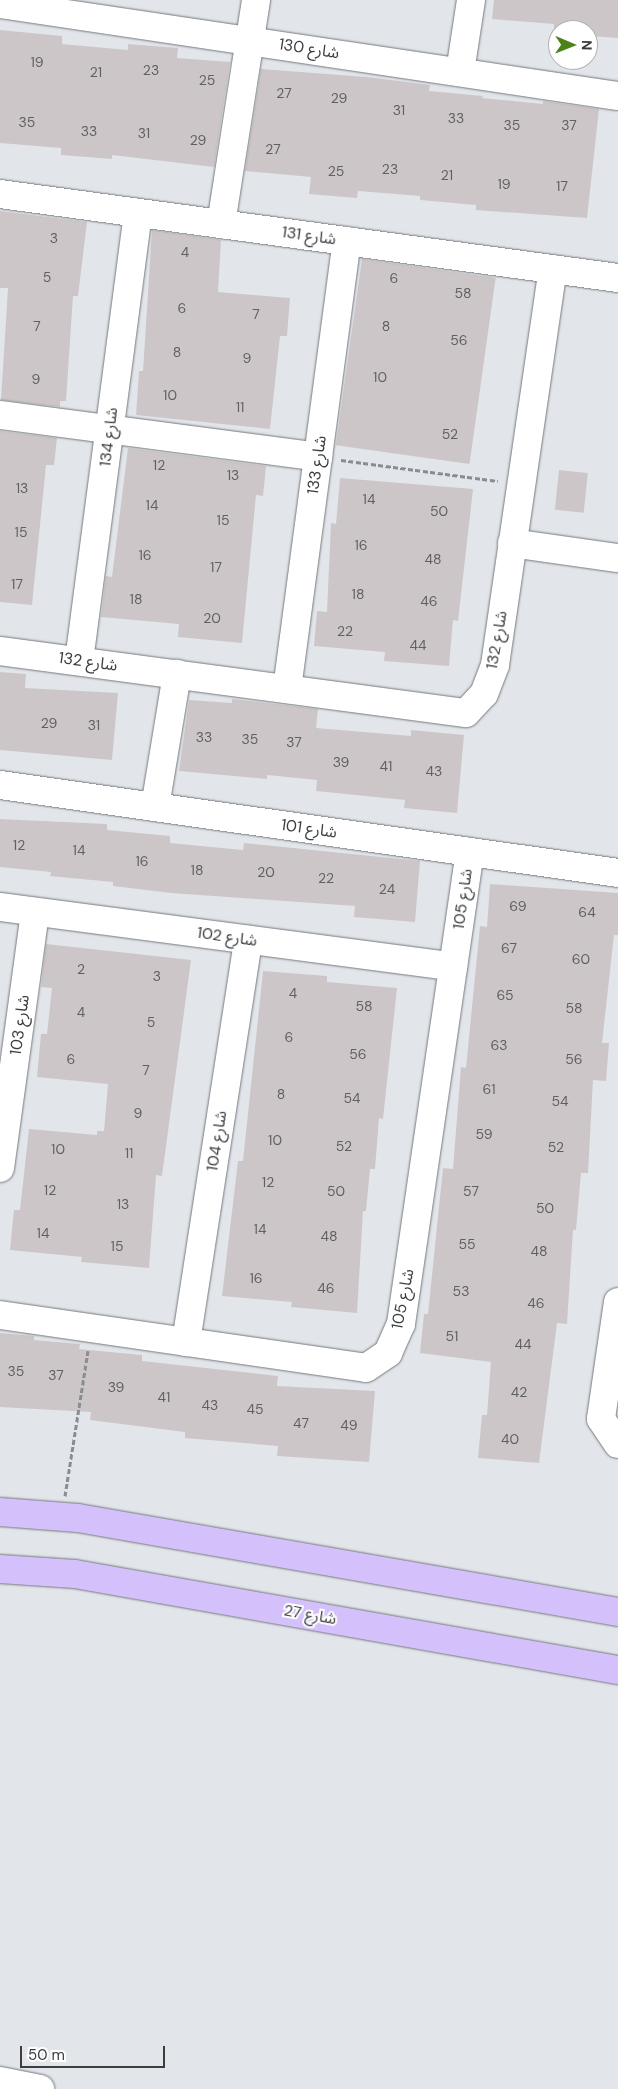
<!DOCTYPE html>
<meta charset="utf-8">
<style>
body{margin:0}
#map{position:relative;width:618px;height:2089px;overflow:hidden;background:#e2e6eb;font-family:"DM Sans","Noto Sans Arabic",sans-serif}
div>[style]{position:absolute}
.building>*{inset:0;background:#cdc6c9;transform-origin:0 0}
.path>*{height:3px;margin-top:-1.5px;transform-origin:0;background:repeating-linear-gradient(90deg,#898c90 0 5px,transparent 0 7.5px)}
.roads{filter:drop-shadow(0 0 1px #75787d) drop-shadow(0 0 1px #75787d)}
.minor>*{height:28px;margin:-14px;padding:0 14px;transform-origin:14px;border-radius:14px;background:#fff}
.major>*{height:28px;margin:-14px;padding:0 14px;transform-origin:14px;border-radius:14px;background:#d4c1fb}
span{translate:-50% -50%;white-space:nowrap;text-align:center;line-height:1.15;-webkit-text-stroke:4px #fff;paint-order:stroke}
.number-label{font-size:14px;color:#605f62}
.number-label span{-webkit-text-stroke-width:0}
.street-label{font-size:16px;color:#3b3d3f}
.north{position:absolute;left:548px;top:20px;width:50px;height:50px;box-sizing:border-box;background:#fff;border:1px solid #b1b1b2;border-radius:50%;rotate:91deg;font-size:14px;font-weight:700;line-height:20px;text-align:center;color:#3b3d3f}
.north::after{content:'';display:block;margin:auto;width:18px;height:22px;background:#4b821a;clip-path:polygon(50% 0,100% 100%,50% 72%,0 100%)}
.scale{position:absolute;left:20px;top:2046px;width:145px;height:22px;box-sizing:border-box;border:2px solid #3b3d3f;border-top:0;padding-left:6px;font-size:15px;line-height:18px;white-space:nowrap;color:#3b3d3f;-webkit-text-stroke:4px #fff;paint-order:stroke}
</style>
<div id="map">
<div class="building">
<i style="clip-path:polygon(494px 0,618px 0,618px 38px,588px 36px,588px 30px,554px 30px,554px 24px,492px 19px)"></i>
<i style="clip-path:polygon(0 30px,62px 36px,62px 44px,128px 50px,128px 44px,178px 48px,177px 58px,230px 62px,214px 167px,112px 155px,112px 159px,61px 155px,61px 148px,0 143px)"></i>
<i style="clip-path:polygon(261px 69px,367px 77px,430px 85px,429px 91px,483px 96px,482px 98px,543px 104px,543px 101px,599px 109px,587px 218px,476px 210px,476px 205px,420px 200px,420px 196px,358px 191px,357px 198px,309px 194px,311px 177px,245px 171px)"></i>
<i style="clip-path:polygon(0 211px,87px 222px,78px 296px,73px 296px,66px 401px,60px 401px,60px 407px,1px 400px,8px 288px,0 288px)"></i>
<i style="clip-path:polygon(152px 230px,221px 240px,218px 292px,290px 298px,287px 336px,280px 336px,270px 429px,136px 415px,139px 371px,143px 371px)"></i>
<i style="left:362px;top:259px;width:135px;height:188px;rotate:8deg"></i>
<i style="clip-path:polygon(0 431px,57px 438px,54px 465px,46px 465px,32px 605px,0 602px)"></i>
<i style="clip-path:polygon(128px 448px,266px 466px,263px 496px,256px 495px,242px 643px,178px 637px,179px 624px,101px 617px,106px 576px,112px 577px)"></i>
<i style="left:559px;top:470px;width:29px;height:40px;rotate:6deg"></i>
<i style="clip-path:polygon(340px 478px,473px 489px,458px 621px,453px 620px,449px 666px,384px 661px,385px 652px,314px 646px,317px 611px,327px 612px,331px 523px,336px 524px)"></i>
<i style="clip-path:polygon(0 672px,26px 674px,25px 688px,118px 693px,112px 760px,0 750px)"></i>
<i style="clip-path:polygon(232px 699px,318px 709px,316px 728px,411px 736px,411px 730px,464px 735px,457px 813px,404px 808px,405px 800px,316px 791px,317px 780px,267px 775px,267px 779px,179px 771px,189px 700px,232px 703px)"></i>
<i style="clip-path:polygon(0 819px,107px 824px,107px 830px,170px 836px,170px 843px,243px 850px,244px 843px,420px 861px,415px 922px,354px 917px,355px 906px,171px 893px,113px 886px,113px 882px,50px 876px,51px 872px,0 867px)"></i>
<i style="clip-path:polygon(490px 884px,618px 893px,618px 935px,614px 935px,602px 1043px,609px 1043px,606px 1081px,593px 1080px,588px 1173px,581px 1173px,576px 1230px,573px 1230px,567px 1324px,557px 1323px,539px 1463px,478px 1458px,482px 1415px,487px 1415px,491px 1362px,420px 1353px,424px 1314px,428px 1314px,443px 1168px,453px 1169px,461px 1067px,466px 1068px,480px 926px,487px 927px)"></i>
<i style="clip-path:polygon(46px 944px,191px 960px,162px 1176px,156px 1175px,149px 1268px,81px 1262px,82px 1257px,10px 1250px,14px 1210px,20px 1210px,29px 1129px,97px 1135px,97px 1131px,104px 1131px,108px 1084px,37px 1077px,41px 1034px,47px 1034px,52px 988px,41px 987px)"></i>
<i style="clip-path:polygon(263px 971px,327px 976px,327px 982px,397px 988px,383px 1119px,379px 1118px,375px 1169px,370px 1169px,366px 1211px,363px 1211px,357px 1313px,291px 1307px,292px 1302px,222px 1296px,238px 1161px,243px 1161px)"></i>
<i style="clip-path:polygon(0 1333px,34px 1336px,34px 1340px,80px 1344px,79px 1349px,142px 1355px,142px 1361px,278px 1376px,277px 1386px,375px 1391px,369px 1462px,277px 1456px,278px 1446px,185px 1438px,185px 1432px,90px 1420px,91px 1412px,0 1407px)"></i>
</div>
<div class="path">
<i style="left:341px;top:460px;width:158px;rotate:7.6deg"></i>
<i style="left:65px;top:1496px;width:147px;rotate:-81deg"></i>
</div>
<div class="roads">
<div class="minor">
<i style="left:0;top:4px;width:625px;rotate:8.47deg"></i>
<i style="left:460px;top:72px;width:73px;rotate:-81.3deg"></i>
<i style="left:0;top:194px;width:624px;rotate:7.74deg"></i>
<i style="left:221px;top:224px;width:227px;rotate:-81.1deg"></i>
<i style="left:0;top:415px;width:321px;rotate:7.5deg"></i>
<i style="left:512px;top:543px;width:107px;rotate:8.1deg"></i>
<i style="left:0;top:651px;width:470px;rotate:7.6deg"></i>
<i style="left:466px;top:713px;width:26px;rotate:-47deg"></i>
<i style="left:484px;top:694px;width:31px;rotate:-69deg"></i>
<i style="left:495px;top:665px;width:400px;rotate:-81.7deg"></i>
<i style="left:79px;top:661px;width:452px;rotate:-82.5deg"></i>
<i style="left:287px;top:689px;width:452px;rotate:-82.4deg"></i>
<i style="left:0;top:785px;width:624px;rotate:8.1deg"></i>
<i style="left:155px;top:807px;width:135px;rotate:-80.6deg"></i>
<i style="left:0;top:907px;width:457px;rotate:7.5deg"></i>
<i style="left:0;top:1168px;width:258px;rotate:-82.2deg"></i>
<i style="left:618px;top:1302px;width:118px;rotate:98.3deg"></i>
<i style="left:601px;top:1419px;width:30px;rotate:56deg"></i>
<i style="left:0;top:1315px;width:370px;rotate:8.2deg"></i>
<i style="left:366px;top:1368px;width:27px;rotate:-34deg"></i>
<i style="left:388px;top:1353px;width:32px;rotate:-66deg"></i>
<i style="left:401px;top:1324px;width:477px;rotate:-81.7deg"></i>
<i style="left:186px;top:1342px;width:407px;rotate:-81.2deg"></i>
<i style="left:0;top:2081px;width:41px;rotate:11.3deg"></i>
</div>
<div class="major">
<i style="left:0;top:1512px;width:78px;rotate:4.4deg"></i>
<i style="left:78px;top:1518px;width:548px;rotate:9.87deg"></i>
<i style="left:0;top:1569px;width:75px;rotate:3.8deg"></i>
<i style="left:75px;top:1574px;width:551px;rotate:10.03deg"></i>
</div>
</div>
<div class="number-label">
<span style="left:37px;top:62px">19</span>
<span style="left:151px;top:70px">23</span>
<span style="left:96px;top:72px">21</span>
<span style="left:207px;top:80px">25</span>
<span style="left:284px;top:93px">27</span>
<span style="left:339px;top:98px">29</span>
<span style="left:399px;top:110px">31</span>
<span style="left:456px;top:118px">33</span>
<span style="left:27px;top:122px">35</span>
<span style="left:512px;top:125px">35</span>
<span style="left:569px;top:125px">37</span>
<span style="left:89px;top:131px">33</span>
<span style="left:144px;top:133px">31</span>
<span style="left:198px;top:140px">29</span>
<span style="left:273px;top:149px">27</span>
<span style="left:390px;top:169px">23</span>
<span style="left:336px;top:171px">25</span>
<span style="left:447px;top:175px">21</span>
<span style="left:504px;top:184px">19</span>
<span style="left:562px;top:186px">17</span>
<span style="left:54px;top:238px">3</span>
<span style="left:185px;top:252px">4</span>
<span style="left:47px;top:277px">5</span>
<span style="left:394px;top:278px">6</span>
<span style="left:463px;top:293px">58</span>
<span style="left:182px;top:308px">6</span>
<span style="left:256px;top:314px">7</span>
<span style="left:37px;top:326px">7</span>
<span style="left:386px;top:326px">8</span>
<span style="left:459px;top:340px">56</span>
<span style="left:177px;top:352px">8</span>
<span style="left:247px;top:358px">9</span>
<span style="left:380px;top:377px">10</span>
<span style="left:36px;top:379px">9</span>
<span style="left:170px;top:395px">10</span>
<span style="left:240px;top:407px">11</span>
<span style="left:450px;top:434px">52</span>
<span style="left:159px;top:465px">12</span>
<span style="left:233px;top:475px">13</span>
<span style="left:22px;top:488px">13</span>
<span style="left:369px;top:499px">14</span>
<span style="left:152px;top:505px">14</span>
<span style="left:439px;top:511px">50</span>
<span style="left:223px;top:520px">15</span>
<span style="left:21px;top:532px">15</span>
<span style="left:361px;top:545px">16</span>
<span style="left:145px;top:555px">16</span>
<span style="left:433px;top:559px">48</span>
<span style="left:216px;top:567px">17</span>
<span style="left:17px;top:584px">17</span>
<span style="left:358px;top:594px">18</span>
<span style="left:136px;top:599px">18</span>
<span style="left:429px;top:601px">46</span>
<span style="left:212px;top:618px">20</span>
<span style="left:345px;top:631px">22</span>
<span style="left:418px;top:645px">44</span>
<span style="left:49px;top:723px">29</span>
<span style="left:94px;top:725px">31</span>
<span style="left:204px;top:737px">33</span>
<span style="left:250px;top:739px">35</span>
<span style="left:294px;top:742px">37</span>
<span style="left:341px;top:762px">39</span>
<span style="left:386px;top:766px">41</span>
<span style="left:434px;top:771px">43</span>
<span style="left:19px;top:845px">12</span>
<span style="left:79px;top:850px">14</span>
<span style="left:142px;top:861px">16</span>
<span style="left:197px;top:870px">18</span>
<span style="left:266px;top:872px">20</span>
<span style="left:326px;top:878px">22</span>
<span style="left:387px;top:889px">24</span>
<span style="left:518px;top:906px">69</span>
<span style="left:587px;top:912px">64</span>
<span style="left:509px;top:948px">67</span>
<span style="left:581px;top:959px">60</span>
<span style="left:81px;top:969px">2</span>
<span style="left:157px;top:976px">3</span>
<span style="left:293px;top:993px">4</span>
<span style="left:505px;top:995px">65</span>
<span style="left:364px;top:1006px">58</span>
<span style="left:574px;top:1008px">58</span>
<span style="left:81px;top:1012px">4</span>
<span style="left:151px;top:1022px">5</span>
<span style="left:289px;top:1037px">6</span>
<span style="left:499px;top:1045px">63</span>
<span style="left:358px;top:1054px">56</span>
<span style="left:71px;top:1059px">6</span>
<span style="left:574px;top:1059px">56</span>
<span style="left:146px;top:1070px">7</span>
<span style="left:489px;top:1089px">61</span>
<span style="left:281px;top:1094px">8</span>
<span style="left:352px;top:1098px">54</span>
<span style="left:560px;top:1101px">54</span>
<span style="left:138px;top:1113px">9</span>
<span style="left:484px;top:1134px">59</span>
<span style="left:275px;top:1140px">10</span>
<span style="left:344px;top:1146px">52</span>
<span style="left:556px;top:1147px">52</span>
<span style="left:58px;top:1149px">10</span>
<span style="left:129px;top:1153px">11</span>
<span style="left:268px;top:1182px">12</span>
<span style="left:50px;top:1190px">12</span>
<span style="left:336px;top:1191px">50</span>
<span style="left:471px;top:1191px">57</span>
<span style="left:123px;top:1204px">13</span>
<span style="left:545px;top:1208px">50</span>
<span style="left:260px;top:1229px">14</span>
<span style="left:43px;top:1233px">14</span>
<span style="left:329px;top:1236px">48</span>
<span style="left:467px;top:1244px">55</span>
<span style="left:117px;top:1246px">15</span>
<span style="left:539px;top:1251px">48</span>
<span style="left:256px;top:1278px">16</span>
<span style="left:326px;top:1288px">46</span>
<span style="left:461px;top:1291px">53</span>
<span style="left:536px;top:1303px">46</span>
<span style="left:452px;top:1336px">51</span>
<span style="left:523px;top:1344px">44</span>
<span style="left:16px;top:1371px">35</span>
<span style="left:56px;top:1375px">37</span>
<span style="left:116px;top:1387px">39</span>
<span style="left:519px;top:1392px">42</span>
<span style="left:164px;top:1397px">41</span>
<span style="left:210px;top:1405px">43</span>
<span style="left:255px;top:1409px">45</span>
<span style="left:301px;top:1423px">47</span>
<span style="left:349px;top:1425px">49</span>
<span style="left:510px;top:1439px">40</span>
</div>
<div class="street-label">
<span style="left:309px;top:49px;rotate:9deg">شارع 130</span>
<span style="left:309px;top:236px;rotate:8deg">شارع 131</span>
<span style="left:109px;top:437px;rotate:-83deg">شارع 134</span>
<span style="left:317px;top:465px;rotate:-82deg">شارع 133</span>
<span style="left:497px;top:640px;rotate:-80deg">شارع 132</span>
<span style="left:88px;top:662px;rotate:8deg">شارع 132</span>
<span style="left:309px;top:829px;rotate:8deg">شارع 101</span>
<span style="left:463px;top:899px;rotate:-82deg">شارع 105</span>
<span style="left:227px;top:937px;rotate:8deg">شارع 102</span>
<span style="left:20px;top:1025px;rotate:-82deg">شارع 103</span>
<span style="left:217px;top:1141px;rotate:-81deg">شارع 104</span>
<span style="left:403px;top:1299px;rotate:-79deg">شارع 105</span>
<span style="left:310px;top:1615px;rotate:10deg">شارع 27</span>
</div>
<div class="north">N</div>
<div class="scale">50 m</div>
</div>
